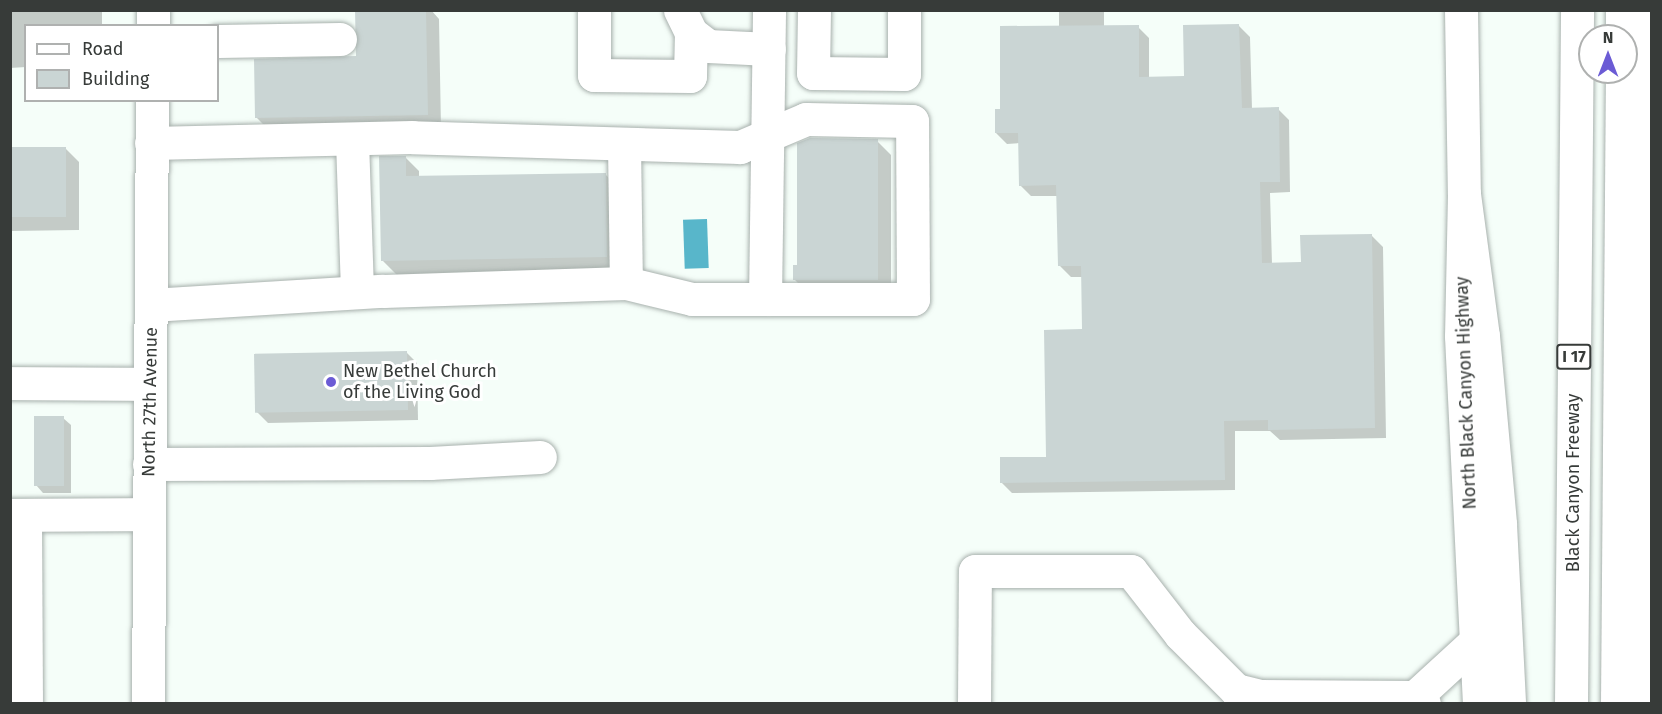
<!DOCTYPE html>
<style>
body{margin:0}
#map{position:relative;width:1662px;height:714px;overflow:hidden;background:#f5fef9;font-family:"Fira Sans",sans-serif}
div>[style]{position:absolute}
.water>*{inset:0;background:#58b6ca;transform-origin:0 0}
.shadow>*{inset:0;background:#0003}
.building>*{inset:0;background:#cad5d4;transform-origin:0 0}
.roads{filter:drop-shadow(0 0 2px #a8b1ad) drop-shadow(0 0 2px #a8b1ad)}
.minor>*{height:33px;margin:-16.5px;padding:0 16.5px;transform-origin:16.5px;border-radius:16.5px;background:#fff}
.major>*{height:33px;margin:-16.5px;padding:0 16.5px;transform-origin:16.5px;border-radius:16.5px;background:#fff}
.highway>*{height:33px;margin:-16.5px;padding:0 16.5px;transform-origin:16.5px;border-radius:16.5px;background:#fff}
.dots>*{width:16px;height:16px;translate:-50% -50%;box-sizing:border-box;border:3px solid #fff;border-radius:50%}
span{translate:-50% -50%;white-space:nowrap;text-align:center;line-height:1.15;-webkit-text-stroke:6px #fff;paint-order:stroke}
.shield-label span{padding:2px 4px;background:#fff;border:2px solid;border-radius:4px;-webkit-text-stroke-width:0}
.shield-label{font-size:16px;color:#373b39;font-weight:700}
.poi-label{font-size:18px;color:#373b39}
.left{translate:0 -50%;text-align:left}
.street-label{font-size:18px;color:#373b39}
.frame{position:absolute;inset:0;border:12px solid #373b39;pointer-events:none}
.legend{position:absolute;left:24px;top:24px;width:195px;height:78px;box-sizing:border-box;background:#fff;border:2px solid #afb1b0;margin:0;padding:8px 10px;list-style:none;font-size:18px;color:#373b39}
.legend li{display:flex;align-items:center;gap:12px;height:30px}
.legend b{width:30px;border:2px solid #afb1b0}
.north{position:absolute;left:1578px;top:24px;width:60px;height:60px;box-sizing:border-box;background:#fff;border:2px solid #afb1b0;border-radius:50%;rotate:0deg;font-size:16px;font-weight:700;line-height:24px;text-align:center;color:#373b39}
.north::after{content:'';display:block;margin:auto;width:21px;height:27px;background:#6b5bd5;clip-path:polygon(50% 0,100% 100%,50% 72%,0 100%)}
</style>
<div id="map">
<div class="water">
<i style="left:707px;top:219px;width:49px;height:24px;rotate:88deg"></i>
</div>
<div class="shadow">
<i style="clip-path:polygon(10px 10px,102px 10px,102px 26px,26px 26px,26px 67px,10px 68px)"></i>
<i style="clip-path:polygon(357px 10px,431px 10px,439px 19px,441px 129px,270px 131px,256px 117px,357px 58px)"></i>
<i style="clip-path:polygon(1059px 10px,1104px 10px,1104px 27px,1138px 27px,1149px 38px,1149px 78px,1186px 78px,1239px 26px,1250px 37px,1252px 109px,1278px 109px,1289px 120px,1290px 192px,1270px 193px,1272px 264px,1302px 264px,1372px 236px,1383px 247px,1386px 438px,1280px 440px,1270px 431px,1235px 431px,1235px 490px,1012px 493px,1001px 482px,1047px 458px,1084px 330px,1083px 277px,1071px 277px,1060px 266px,1058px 196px,1031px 196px,1020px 185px,1020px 143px,1007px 144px,996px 133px,1002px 110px,1059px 27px)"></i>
<i style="clip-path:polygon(877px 141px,891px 155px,891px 294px,809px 294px,795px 280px)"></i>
<i style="clip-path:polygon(65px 148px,79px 162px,79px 230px,10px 231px,10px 149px)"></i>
<i style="clip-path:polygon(405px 157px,419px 171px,419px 178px,605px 174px,619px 188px,620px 271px,397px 275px,383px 261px)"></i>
<i style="clip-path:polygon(406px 352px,417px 363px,418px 420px,268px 423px,257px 412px)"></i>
<i style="clip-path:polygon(63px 418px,71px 425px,71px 493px,43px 493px,36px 485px)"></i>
</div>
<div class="building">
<i style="clip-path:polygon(355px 10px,426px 10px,428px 115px,255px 118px,254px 59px,356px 56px)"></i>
<i style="clip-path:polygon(1239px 24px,1242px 108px,1279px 107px,1280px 182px,1260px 182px,1262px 263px,1301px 262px,1300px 235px,1372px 234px,1375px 428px,1268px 430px,1268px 420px,1224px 421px,1225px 480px,1000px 483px,1000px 457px,1046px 457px,1044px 330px,1082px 329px,1081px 266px,1058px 266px,1056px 185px,1019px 186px,1018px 133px,995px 133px,995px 109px,1000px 109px,1000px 26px,1139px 25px,1139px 77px,1184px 76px,1183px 25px)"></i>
<i style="clip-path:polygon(810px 138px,878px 139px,878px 280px,793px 280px,793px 265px,797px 265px,797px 143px)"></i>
<i style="left:10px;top:147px;width:56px;height:70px"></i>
<i style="clip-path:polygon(379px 156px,406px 156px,406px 176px,606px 173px,607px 257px,381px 261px)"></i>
<i style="left:407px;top:351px;width:59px;height:153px;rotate:89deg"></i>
<i style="left:34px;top:416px;width:30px;height:70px"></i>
</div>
<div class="roads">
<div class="minor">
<i style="left:594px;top:10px;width:65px;rotate:90deg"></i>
<i style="left:594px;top:75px;width:96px;rotate:0.6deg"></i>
<i style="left:690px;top:76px;width:43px;rotate:-88.7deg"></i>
<i style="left:680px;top:10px;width:25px;rotate:64deg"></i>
<i style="left:691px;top:33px;width:21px;rotate:37deg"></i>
<i style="left:708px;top:46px;width:61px;rotate:2.8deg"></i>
<i style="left:814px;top:10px;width:63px;rotate:90.9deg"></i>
<i style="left:813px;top:73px;width:91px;rotate:0.6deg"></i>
<i style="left:904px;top:74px;width:64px;rotate:-90deg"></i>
<i style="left:218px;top:41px;width:122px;rotate:-0.9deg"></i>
<i style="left:352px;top:140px;width:152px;rotate:88.1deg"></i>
<i style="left:624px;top:144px;width:139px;rotate:89.2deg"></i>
<i style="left:765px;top:299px;width:289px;rotate:-89.2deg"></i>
<i style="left:151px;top:305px;width:232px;rotate:-3.5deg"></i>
<i style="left:383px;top:291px;width:243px;rotate:-1.9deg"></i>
<i style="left:626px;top:283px;width:68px;rotate:13.6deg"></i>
<i style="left:692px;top:299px;width:221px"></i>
<i style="left:913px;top:299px;width:178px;rotate:-90.3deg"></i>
<i style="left:912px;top:121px;width:106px;rotate:-178.9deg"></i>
<i style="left:806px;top:119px;width:72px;rotate:157deg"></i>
<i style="left:740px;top:147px;width:328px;rotate:-178.3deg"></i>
<i style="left:412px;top:137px;width:261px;rotate:178.7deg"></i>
<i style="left:10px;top:383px;width:140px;rotate:0.4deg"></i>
<i style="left:149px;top:464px;width:281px;rotate:-0.2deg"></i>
<i style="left:430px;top:463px;width:110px;rotate:-3.1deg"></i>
<i style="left:10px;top:515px;width:139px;rotate:-0.4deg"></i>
<i style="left:25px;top:515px;width:189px;rotate:89.7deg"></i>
<i style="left:974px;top:704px;width:133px;rotate:-89.6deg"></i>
<i style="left:975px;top:571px;width:156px"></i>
<i style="left:1131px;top:571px;width:80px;rotate:52.1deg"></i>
<i style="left:1180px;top:634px;width:79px;rotate:45deg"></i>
<i style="left:1236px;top:690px;width:25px;rotate:14deg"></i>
<i style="left:1260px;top:696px;width:155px;rotate:0.4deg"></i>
<i style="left:1424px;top:704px;width:11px;rotate:-142deg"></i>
<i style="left:1415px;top:697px;width:83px;rotate:-42.6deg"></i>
</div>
<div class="major">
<i style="left:1461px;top:10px;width:184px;rotate:89.1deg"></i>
<i style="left:1464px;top:194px;width:142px;rotate:91.2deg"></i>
<i style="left:1461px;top:336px;width:368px;rotate:87.2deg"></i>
<i style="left:153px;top:26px;width:16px;rotate:-90deg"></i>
<i style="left:148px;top:704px;width:604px;rotate:-89.62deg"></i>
</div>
<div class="highway">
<i style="left:1622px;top:36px;width:26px;rotate:-90deg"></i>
<i style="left:1464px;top:194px;width:143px;rotate:82.4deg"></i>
<i style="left:1483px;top:336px;width:189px;rotate:84.8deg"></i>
<i style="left:1500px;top:524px;width:180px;rotate:87.1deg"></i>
<i style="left:1571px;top:704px;width:694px;rotate:-89.5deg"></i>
<i style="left:1617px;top:704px;width:632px;rotate:-89.55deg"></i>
<i style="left:1645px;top:704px;width:694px;rotate:-89.67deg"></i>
</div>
</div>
<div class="dots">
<i style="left:331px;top:382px;background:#6b5bd5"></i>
</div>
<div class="shield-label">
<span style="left:1574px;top:357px">I 17</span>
</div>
<div class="poi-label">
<span class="left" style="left:343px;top:382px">New Bethel Church<br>of the Living God</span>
</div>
<div class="street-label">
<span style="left:1466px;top:393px;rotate:-92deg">North Black Canyon Highway</span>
<span style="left:150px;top:402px;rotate:-89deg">North 27th Avenue</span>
<span style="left:1573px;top:483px;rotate:-90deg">Black Canyon Freeway</span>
</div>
<div class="frame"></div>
<ul class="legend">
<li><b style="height:8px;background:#fff"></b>Road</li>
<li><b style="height:16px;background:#cad5d4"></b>Building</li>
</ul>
<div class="north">N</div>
</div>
